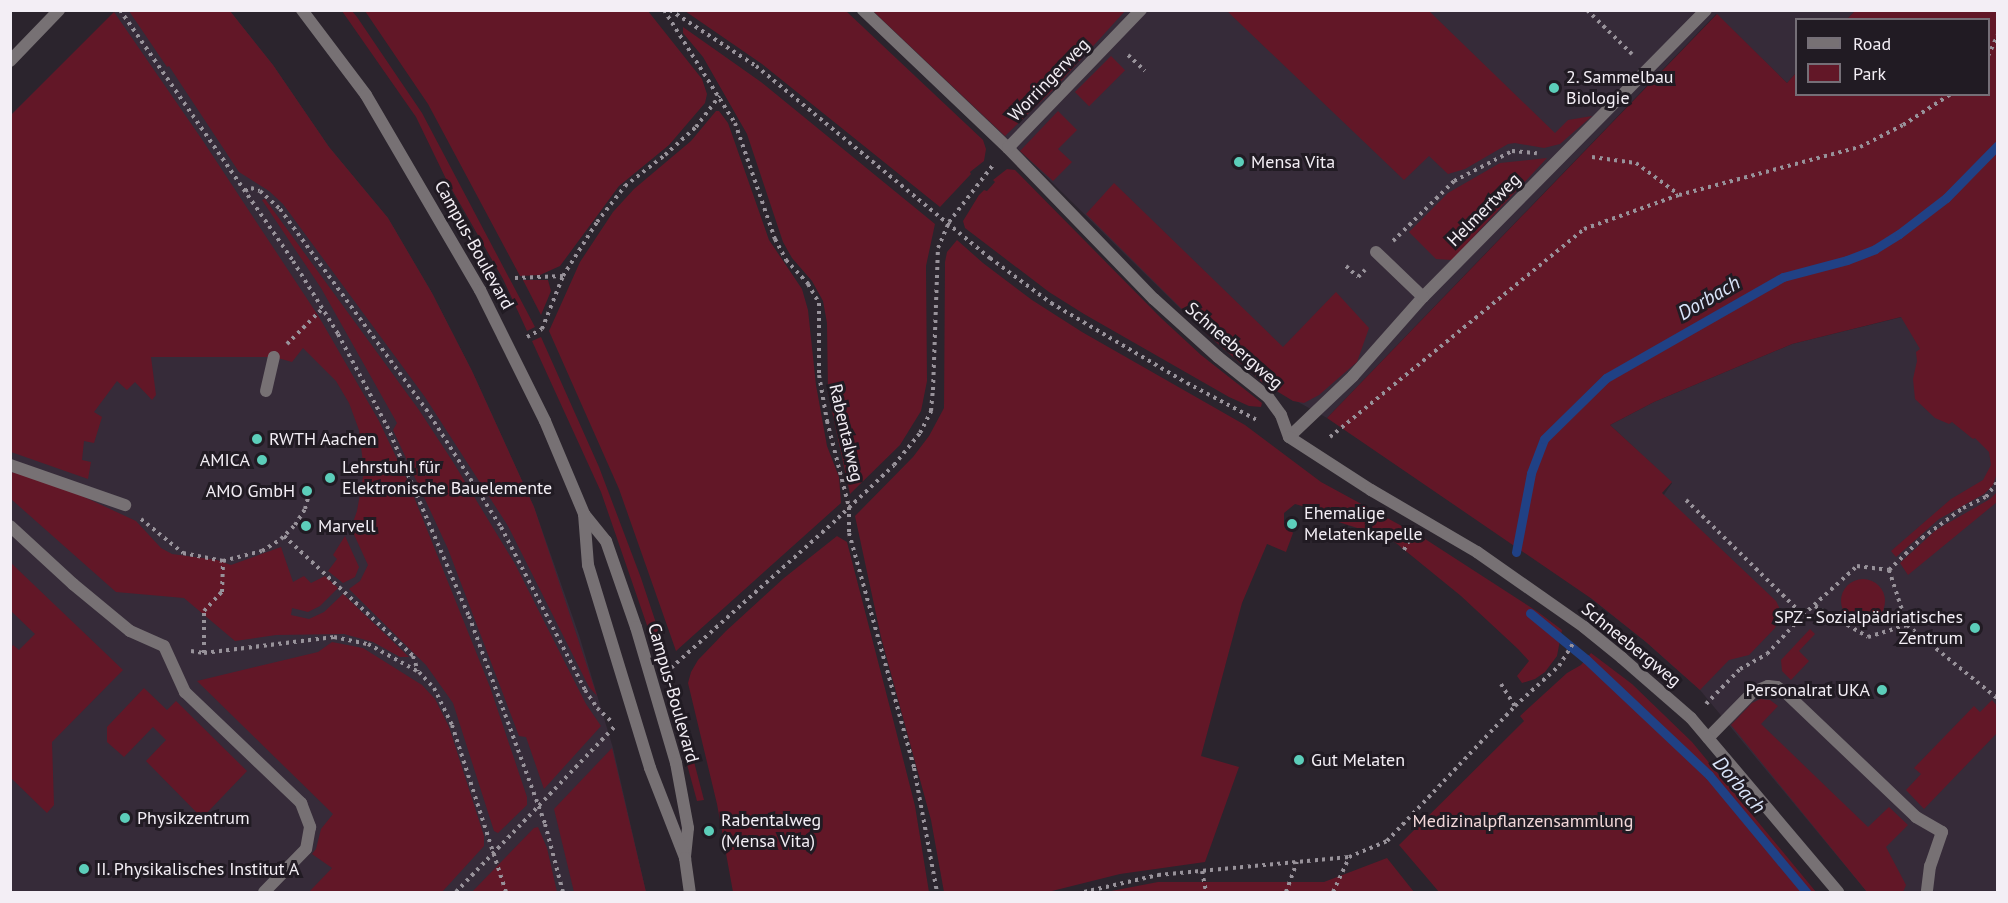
<!DOCTYPE html>
<meta charset="utf-8">
<style>
body{margin:0}
#map{position:relative;width:2008px;height:903px;overflow:hidden;background:#2b242d;font-family:"PT Sans",sans-serif}
div>[style]{position:absolute}
.built>*{inset:0;background:#362b39}
.green>*{inset:0;background:#621727;transform-origin:0 0}
.round{border-radius:50%}
.stream>*{height:9px;margin:-4.5px;padding:0 4.5px;transform-origin:4.5px;border-radius:4.5px;background:#204185}
.path>*{height:4px;margin-top:-2px;transform-origin:0;background:repeating-linear-gradient(90deg,#98929a 0 3px,transparent 0 7.5px)}
.service>*{height:12px;margin:-6px;padding:0 6px;transform-origin:6px;border-radius:6px;background:#777174}
.minor>*{height:12px;margin:-6px;padding:0 6px;transform-origin:6px;border-radius:6px;background:#777174}
.tertiary>*{height:12px;margin:-6px;padding:0 6px;transform-origin:6px;border-radius:6px;background:#777174}
.dots>*{width:16px;height:16px;translate:-50% -50%;box-sizing:border-box;border:3px solid #211b23;border-radius:50%}
span{translate:-50% -50%;white-space:nowrap;text-align:center;line-height:1.15;-webkit-text-stroke:6px #211b23;paint-order:stroke}
.poi-label{font-size:18px;color:#f3eef5}
.left{translate:0 -50%;text-align:left}
.right{translate:-100% -50%;text-align:right}
.street-label{font-size:18px;color:#f3eef5}
.park-label{font-size:18px;color:#f2d7d9}
.water-label{font-size:20px;color:#d9e4f9;font-style:italic}
.frame{position:absolute;inset:0;border:12px solid #f3eef5;pointer-events:none}
.legend{position:absolute;left:1795px;top:18px;width:195px;height:78px;box-sizing:border-box;background:#211b23;border:2px solid #756f77;margin:0;padding:8px 10px;list-style:none;font-size:18px;color:#f3eef5}
.legend li{display:flex;align-items:center;gap:12px;height:30px}
.legend b{width:30px;border:2px solid #756f77}
</style>
<div id="map">
<div class="built">
<i style="clip-path:polygon(116px 11px,230px 11px,273px 65px,329px 147px,388px 218px,432px 293px,472px 371px,534px 507px,579px 635px,613px 748px,646px 892px,11px 892px,11px 115px)"></i>
<i style="clip-path:polygon(873px 11px,1855px 11px,1847px 19px,1796px 20px,1796px 73px,1787px 83px,1716px 14px,1327px 418px,1262px 382px,1188px 316px,1020px 151px)"></i>
<i style="clip-path:polygon(1902px 317px,1997px 397px,1997px 892px,1867px 892px,1700px 690px,1646px 642px,1592px 599px,1672px 483px,1610px 425px,1654px 402px,1792px 344px)"></i>
</div>
<div class="green">
<i style="clip-path:polygon(129px 11px,230px 11px,273px 65px,329px 147px,388px 218px,432px 293px,472px 371px,534px 507px,597px 696px,589px 687px,508px 526px,425px 397px,283px 204px,269px 191px,239px 172px,169px 66px,167px 67px)"></i>
<i style="clip-path:polygon(342px 11px,352px 11px,357px 17px,422px 113px,535px 327px,527px 331px,503px 279px,447px 181px,416px 117px)"></i>
<i style="clip-path:polygon(365px 11px,648px 11px,702px 79px,707px 94px,705px 103px,669px 145px,619px 186px,560px 266px,540px 275px,520px 276px,428px 104px)"></i>
<i style="clip-path:polygon(685px 11px,846px 11px,983px 140px,986px 149px,984px 161px,970px 172px,971px 174px,940px 207px,762px 64px)"></i>
<i style="clip-path:polygon(873px 11px,1125px 11px,1055px 88px,1005px 136px)"></i>
<i style="clip-path:polygon(1227px 11px,1429px 11px,1555px 133px,1568px 120px,1592px 116px,1560px 144px,1544px 148px,1515px 143px,1508px 144px,1465px 169px,1448px 174px,1429px 156px,1404px 180px)"></i>
<i style="clip-path:polygon(1855px 11px,1997px 11px,1997px 473px,1993px 485px,1984px 494px,1939px 519px,1896px 557px,1891px 551px,1951px 499px,1983px 480px,1991px 465px,1989px 452px,1975px 438px,1973px 439px,1952px 422px,1949px 424px,1935px 418px,1915px 399px,1913px 379px,1917px 361px,1916px 352px,1920px 349px,1901px 317px,1792px 344px,1654px 402px,1610px 425px,1672px 482px,1662px 493px,1776px 601px,1779px 607px,1779px 617px,1775px 628px,1749px 655px,1729px 660px,1700px 690px,1646px 642px,1592px 599px,1327px 418px,1717px 14px,1787px 83px,1796px 73px,1796px 94px,1988px 94px,1988px 20px,1847px 19px)"></i>
<i style="clip-path:polygon(114px 12px,203px 141px,319px 317px,379px 421px,408px 482px,490px 687px,527px 797px,527px 805px,498px 833px,494px 831px,453px 703px,426px 665px,349px 589px,360px 581px,368px 565px,351px 528px,357px 511px,364px 471px,359px 430px,349px 403px,336px 381px,303px 348px,292px 362px,274px 357px,151px 357px,156px 395px,152px 400px,135px 382px,127px 390px,117px 381px,94px 412px,102px 417px,94px 443px,84px 441px,82px 460px,91px 462px,88px 479px,11px 452px,11px 115px)"></i>
<i style="clip-path:polygon(683px 27px,761px 82px,935px 224px,926px 266px,927px 381px,921px 411px,900px 445px,850px 494px,828px 393px,827px 323px,823px 301px,812px 281px,792px 258px,783px 242px,747px 134px,703px 57px,683px 33px)"></i>
<i style="left:1111px;top:56px;width:20px;height:51px;rotate:45deg"></i>
<i style="clip-path:polygon(716px 111px,719px 111px,728px 123px,769px 240px,802px 289px,808px 310px,816px 385px,827px 446px,839px 477px,841px 503px,676px 651px,619px 489px,549px 331px,580px 262px,613px 212px,634px 189px,691px 141px)"></i>
<i style="clip-path:polygon(1058px 111px,1077px 130px,1058px 149px,1072px 162px,1053px 181px,1020px 151px)"></i>
<i style="clip-path:polygon(1547px 158px,1452px 260px,1436px 259px,1409px 232px,1448px 193px,1500px 163px)"></i>
<i style="clip-path:polygon(1007px 169px,1015px 170px,1161px 318px,1201px 355px,1262px 403px,1261px 407px,1249px 406px,1229px 397px,1084px 314px,1049px 292px,965px 228px,963px 221px,979px 195px,984px 190px,987px 191px,995px 182px,993px 180px)"></i>
<i style="clip-path:polygon(1114px 183px,1283px 347px,1336px 292px,1369px 328px,1357px 362px,1319px 395px,1304px 403px,1293px 401px,1262px 382px,1209px 336px,1086px 214px)"></i>
<i style="clip-path:polygon(265px 199px,419px 410px,453px 462px,515px 564px,586px 704px,601px 726px,544px 789px,526px 737px,519px 736px,448px 549px,393px 430px,397px 423px,321px 288px,262px 200px)"></i>
<i style="clip-path:polygon(957px 240px,983px 263px,1032px 300px,1082px 332px,1245px 425px,1321px 482px,1422px 537px,1538px 612px,1562px 630px,1557px 656px,1545px 672px,1535px 679px,1522px 683px,1517px 676px,1529px 661px,1518px 649px,1461px 596px,1391px 539px,1317px 515px,1309px 508px,1295px 504px,1284px 513px,1284px 521px,1293px 533px,1286px 552px,1267px 544px,1242px 603px,1201px 756px,1239px 767px,1205px 862px,1120px 874px,1048px 892px,944px 892px,931px 820px,881px 637px,855px 516px,913px 457px,929px 436px,944px 408px,945px 262px,947px 252px)"></i>
<i style="clip-path:polygon(523px 280px,548px 280px,551px 291px,541px 315px)"></i>
<i style="clip-path:polygon(541px 337px,599px 467px,641px 578px,667px 656px,660px 663px,601px 492px,532px 341px)"></i>
<i style="clip-path:polygon(10px 472px,41px 477px,136px 521px,161px 548px,172px 554px,217px 560px,231px 565px,281px 547px,293px 582px,304px 576px,311px 583px,325px 576px,338px 588px,320px 606px,308px 612px,292px 608px,291px 615px,309px 619px,324px 612px,343px 594px,409px 657px,400px 657px,373px 642px,344px 634px,276px 635px,235px 641px,184px 598px,116px 592px,11px 499px)"></i>
<i style="clip-path:polygon(1997px 492px,1997px 502px,1908px 575px,1900px 563px,1936px 530px,1990px 499px)"></i>
<i style="clip-path:polygon(345px 536px,359px 567px,355px 577px,343px 583px,328px 571px,337px 559px,333px 555px)"></i>
<i style="clip-path:polygon(837px 536px,847px 542px,895px 727px,915px 806px,929px 892px,733px 892px,717px 804px,688px 683px,691px 672px,698px 660px,726px 631px,784px 578px)"></i>
<i style="clip-path:polygon(10px 562px,123px 670px,52px 742px,54px 805px,47px 813px,11px 778px,11px 648px,13px 645px,19px 650px,35px 634px,11px 611px)"></i>
<i class="round" style="left:1841px;top:579px;width:44px;height:44px"></i>
<i style="clip-path:polygon(1810px 629px,1815px 634px,1799px 651px,1809px 661px,1791px 680px,1782px 671px,1781px 660px)"></i>
<i style="clip-path:polygon(332px 642px,363px 648px,422px 685px,435px 699px,449px 727px,484px 836px,484px 846px,442px 892px,309px 892px,332px 868px,312px 854px,316px 849px,321px 829px,333px 814px,197px 681px,318px 652px)"></i>
<i style="clip-path:polygon(1591px 653px,1632px 684px,1692px 742px,1816px 892px,1439px 892px,1399px 845px,1524px 721px,1520px 716px,1567px 673px,1581px 665px)"></i>
<i style="clip-path:polygon(674px 685px,704px 800px,697px 801px,667px 691px)"></i>
<i style="clip-path:polygon(144px 688px,167px 710px,176px 701px,247px 771px,202px 818px,146px 761px,166px 740px,153px 727px,124px 757px,107px 742px,107px 727px)"></i>
<i style="clip-path:polygon(1760px 699px,1770px 700px,1778px 706px,1761px 724px,1868px 827px,1889px 807px,1908px 825px,1886px 847px,1906px 885px,1903px 892px,1867px 892px,1731px 725px,1752px 703px)"></i>
<i style="clip-path:polygon(1992px 700px,1997px 706px,1997px 733px,1924px 809px,1906px 790px,1921px 774px,1914px 768px,1974px 706px,1980px 712px)"></i>
<i style="clip-path:polygon(612px 748px,646px 892px,574px 892px,554px 809px)"></i>
<i style="clip-path:polygon(538px 827px,547px 848px,557px 892px,472px 892px,534px 828px)"></i>
<i style="clip-path:polygon(1387px 858px,1414px 892px,1106px 892px,1158px 882px,1324px 882px)"></i>
</div>
<div class="stream">
<i style="left:1516px;top:552px;width:80px;rotate:-79.2deg"></i>
<i style="left:1531px;top:473px;width:36px;rotate:-69deg"></i>
<i style="left:1544px;top:439px;width:87px;rotate:-44.5deg"></i>
<i style="left:1606px;top:378px;width:204px;rotate:-29.7deg"></i>
<i style="left:1783px;top:277px;width:66px;rotate:-14.9deg"></i>
<i style="left:1847px;top:260px;width:30px;rotate:-21deg"></i>
<i style="left:1875px;top:249px;width:28px;rotate:-32deg"></i>
<i style="left:1899px;top:234px;width:59px;rotate:-37.5deg"></i>
<i style="left:1946px;top:198px;width:73px;rotate:-45.6deg"></i>
<i style="left:1530px;top:613px;width:72px;rotate:39.4deg"></i>
<i style="left:1586px;top:659px;width:169px;rotate:43.3deg"></i>
<i style="left:1709px;top:775px;width:152px;rotate:50.3deg"></i>
</div>
<div class="path">
<i style="left:120px;top:10px;width:305px;rotate:55.4deg"></i>
<i style="left:293px;top:261px;width:86px;rotate:58.3deg"></i>
<i style="left:338px;top:334px;width:104px;rotate:62deg"></i>
<i style="left:387px;top:426px;width:207px;rotate:66.7deg"></i>
<i style="left:469px;top:616px;width:221px;rotate:69.9deg"></i>
<i style="left:545px;top:824px;width:70px;rotate:75.2deg"></i>
<i style="left:664px;top:10px;width:133px;rotate:57.9deg"></i>
<i style="left:735px;top:123px;width:123px;rotate:71deg"></i>
<i style="left:775px;top:239px;width:24px;rotate:62deg"></i>
<i style="left:786px;top:260px;width:33px;rotate:47deg"></i>
<i style="left:808px;top:284px;width:22px;rotate:60deg"></i>
<i style="left:819px;top:303px;width:72px;rotate:90deg"></i>
<i style="left:819px;top:375px;width:47px;rotate:80.1deg"></i>
<i style="left:827px;top:421px;width:89px;rotate:75.7deg"></i>
<i style="left:849px;top:507px;width:26px;rotate:90deg"></i>
<i style="left:849px;top:533px;width:244px;rotate:74.5deg"></i>
<i style="left:914px;top:768px;width:126px;rotate:79.5deg"></i>
<i style="left:670px;top:10px;width:103px;rotate:33.1deg"></i>
<i style="left:756px;top:66px;width:303px;rotate:39.4deg"></i>
<i style="left:990px;top:258px;width:76px;rotate:36.4deg"></i>
<i style="left:1051px;top:303px;width:158px;rotate:30.5deg"></i>
<i style="left:1187px;top:383px;width:79px;rotate:27.9deg"></i>
<i style="left:1587px;top:10px;width:63px;rotate:44.4deg"></i>
<i style="left:1128px;top:55px;width:23px;rotate:43deg"></i>
<i style="left:1988px;top:56px;width:23px;rotate:-65deg"></i>
<i style="left:1592px;top:157px;width:44px;rotate:7.8deg"></i>
<i style="left:1636px;top:163px;width:52px;rotate:36.4deg"></i>
<i style="left:245px;top:191px;width:7px;rotate:-27deg"></i>
<i style="left:251px;top:188px;width:9px;rotate:18deg"></i>
<i style="left:260px;top:191px;width:27px;rotate:42deg"></i>
<i style="left:280px;top:209px;width:248px;rotate:53.9deg"></i>
<i style="left:426px;top:409px;width:140px;rotate:57.6deg"></i>
<i style="left:501px;top:527px;width:183px;rotate:62.7deg"></i>
<i style="left:585px;top:690px;width:22px;rotate:56deg"></i>
<i style="left:597px;top:708px;width:22px;rotate:43deg"></i>
<i style="left:1393px;top:241px;width:86px;rotate:-44.5deg"></i>
<i style="left:1454px;top:181px;width:65px;rotate:-27.3deg"></i>
<i style="left:1512px;top:151px;width:25px;rotate:5deg"></i>
<i style="left:1346px;top:266px;width:16px;rotate:43deg"></i>
<i style="left:1358px;top:277px;width:10px;rotate:-45deg"></i>
<i style="left:515px;top:278px;width:48px;rotate:-2.4deg"></i>
<i style="left:527px;top:337px;width:17px;rotate:-28deg"></i>
<i style="left:542px;top:329px;width:57px;rotate:-68.4deg"></i>
<i style="left:563px;top:276px;width:64px;rotate:-57.8deg"></i>
<i style="left:597px;top:222px;width:46px;rotate:-52.1deg"></i>
<i style="left:625px;top:186px;width:51px;rotate:-37.8deg"></i>
<i style="left:665px;top:155px;width:42px;rotate:-42.1deg"></i>
<i style="left:696px;top:127px;width:39px;rotate:-53deg"></i>
<i style="left:287px;top:344px;width:49px;rotate:-45deg"></i>
<i style="left:1330px;top:437px;width:328px;rotate:-39.3deg"></i>
<i style="left:1584px;top:229px;width:101px;rotate:-19.7deg"></i>
<i style="left:1679px;top:195px;width:187px;rotate:-14.9deg"></i>
<i style="left:1860px;top:147px;width:48px;rotate:-27.1deg"></i>
<i style="left:1903px;top:125px;width:57px;rotate:-32.9deg"></i>
<i style="left:1686px;top:500px;width:164px;rotate:44.5deg"></i>
<i style="left:141px;top:519px;width:54px;rotate:39deg"></i>
<i style="left:183px;top:553px;width:41px;rotate:11.3deg"></i>
<i style="left:223px;top:561px;width:40px;rotate:-14.4deg"></i>
<i style="left:262px;top:551px;width:22px;rotate:-32deg"></i>
<i style="left:281px;top:539px;width:20px;rotate:-45deg"></i>
<i style="left:295px;top:525px;width:19px;rotate:-58deg"></i>
<i style="left:305px;top:509px;width:11px;rotate:-75deg"></i>
<i style="left:284px;top:536px;width:176px;rotate:42.9deg"></i>
<i style="left:413px;top:656px;width:16px;rotate:72deg"></i>
<i style="left:1404px;top:550px;width:16px;rotate:-63deg"></i>
<i style="left:1889px;top:570px;width:58px;rotate:71.9deg"></i>
<i style="left:1907px;top:625px;width:117px;rotate:39.1deg"></i>
<i style="left:1815px;top:606px;width:61px;rotate:30.3deg"></i>
<i style="left:1868px;top:637px;width:41px;rotate:-17.1deg"></i>
<i style="left:191px;top:651px;width:13px;rotate:9deg"></i>
<i style="left:204px;top:653px;width:131px;rotate:-7deg"></i>
<i style="left:334px;top:637px;width:35px;rotate:12deg"></i>
<i style="left:368px;top:644px;width:58px;rotate:28.8deg"></i>
<i style="left:419px;top:672px;width:22px;rotate:47deg"></i>
<i style="left:434px;top:688px;width:41px;rotate:64.1deg"></i>
<i style="left:452px;top:725px;width:176px;rotate:72.1deg"></i>
<i style="left:204px;top:653px;width:42px;rotate:-90deg"></i>
<i style="left:204px;top:611px;width:26px;rotate:-47deg"></i>
<i style="left:222px;top:592px;width:31px;rotate:-88deg"></i>
<i style="left:671px;top:668px;width:224px;rotate:-41.9deg"></i>
<i style="left:838px;top:518px;width:77px;rotate:-43.4deg"></i>
<i style="left:894px;top:465px;width:41px;rotate:-50.9deg"></i>
<i style="left:920px;top:433px;width:25px;rotate:-63deg"></i>
<i style="left:931px;top:411px;width:21px;rotate:-85deg"></i>
<i style="left:933px;top:390px;width:142px;rotate:-88deg"></i>
<i style="left:938px;top:248px;width:28px;rotate:-67deg"></i>
<i style="left:949px;top:222px;width:72px;rotate:-52.3deg"></i>
<i style="left:1501px;top:684px;width:26px;rotate:58deg"></i>
<i style="left:1706px;top:704px;width:49px;rotate:-45.8deg"></i>
<i style="left:1740px;top:669px;width:31px;rotate:-29deg"></i>
<i style="left:1767px;top:654px;width:53px;rotate:-47.3deg"></i>
<i style="left:1803px;top:615px;width:73px;rotate:-42.2deg"></i>
<i style="left:1857px;top:566px;width:32px;rotate:7deg"></i>
<i style="left:1889px;top:570px;width:46px;rotate:-44.1deg"></i>
<i style="left:1922px;top:538px;width:51px;rotate:-36.2deg"></i>
<i style="left:1963px;top:508px;width:25px;rotate:-26deg"></i>
<i style="left:1986px;top:497px;width:20px;rotate:-53deg"></i>
<i style="left:1202px;top:871px;width:21px;rotate:79deg"></i>
<i style="left:456px;top:892px;width:230px;rotate:-46.2deg"></i>
<i style="left:1084px;top:892px;width:76px;rotate:-12.9deg"></i>
<i style="left:1158px;top:875px;width:192px;rotate:-5.4deg"></i>
<i style="left:1349px;top:857px;width:41px;rotate:-22.8deg"></i>
<i style="left:1387px;top:841px;width:186px;rotate:-46.5deg"></i>
<i style="left:1515px;top:706px;width:59px;rotate:-42.3deg"></i>
<i style="left:1559px;top:666px;width:26px;rotate:-58deg"></i>
<i style="left:1286px;top:892px;width:32px;rotate:-70deg"></i>
<i style="left:1333px;top:892px;width:38px;rotate:-65deg"></i>
</div>
<div class="service">
<i style="left:863px;top:10px;width:200px;rotate:43.6deg"></i>
<i style="left:1008px;top:148px;width:210px;rotate:46deg"></i>
<i style="left:1154px;top:299px;width:86px;rotate:42.2deg"></i>
<i style="left:1218px;top:357px;width:64px;rotate:38.7deg"></i>
<i style="left:1268px;top:397px;width:22px;rotate:54deg"></i>
<i style="left:1281px;top:415px;width:23px;rotate:70deg"></i>
<i style="left:1289px;top:437px;width:88px;rotate:-43.6deg"></i>
<i style="left:1353px;top:376px;width:106px;rotate:-48.5deg"></i>
<i style="left:1423px;top:297px;width:403px;rotate:-45.4deg"></i>
<i style="left:1008px;top:148px;width:192px;rotate:-46.1deg"></i>
<i style="left:1376px;top:252px;width:65px;rotate:43.8deg"></i>
<i style="left:266px;top:391px;width:35px;rotate:-77deg"></i>
<i style="left:10px;top:465px;width:122px;rotate:19.2deg"></i>
<i style="left:164px;top:646px;width:51px;rotate:65.5deg"></i>
<i style="left:185px;top:692px;width:161px;rotate:43.7deg"></i>
<i style="left:301px;top:803px;width:26px;rotate:69deg"></i>
<i style="left:310px;top:827px;width:22px;rotate:100deg"></i>
<i style="left:306px;top:849px;width:60px;rotate:134.3deg"></i>
<i style="left:1708px;top:738px;width:64px;rotate:-45.6deg"></i>
<i style="left:1753px;top:692px;width:16px;rotate:-22deg"></i>
<i style="left:1768px;top:686px;width:9px;rotate:6deg"></i>
<i style="left:1777px;top:687px;width:12px;rotate:35deg"></i>
<i style="left:1787px;top:694px;width:178px;rotate:43.6deg"></i>
<i style="left:1916px;top:817px;width:30px;rotate:30deg"></i>
<i style="left:1942px;top:832px;width:36px;rotate:109deg"></i>
<i style="left:1930px;top:866px;width:26px;rotate:97deg"></i>
</div>
<div class="minor">
<i style="left:1289px;top:437px;width:98px;rotate:32.9deg"></i>
<i style="left:1371px;top:490px;width:123px;rotate:30.3deg"></i>
<i style="left:1477px;top:552px;width:131px;rotate:35deg"></i>
<i style="left:1584px;top:627px;width:49px;rotate:39.2deg"></i>
<i style="left:1622px;top:658px;width:91px;rotate:41deg"></i>
<i style="left:1691px;top:718px;width:228px;rotate:49.8deg"></i>
<i style="left:10px;top:526px;width:86px;rotate:42.6deg"></i>
<i style="left:73px;top:584px;width:74px;rotate:39.5deg"></i>
<i style="left:130px;top:631px;width:37px;rotate:24deg"></i>
</div>
<div class="tertiary">
<i style="left:302px;top:10px;width:106px;rotate:53deg"></i>
<i style="left:366px;top:95px;width:226px;rotate:59.7deg"></i>
<i style="left:480px;top:290px;width:146px;rotate:63.6deg"></i>
<i style="left:545px;top:421px;width:101px;rotate:67.2deg"></i>
<i style="left:584px;top:514px;width:35px;rotate:51deg"></i>
<i style="left:606px;top:541px;width:91px;rotate:70.8deg"></i>
<i style="left:636px;top:627px;width:142px;rotate:73.6deg"></i>
<i style="left:676px;top:763px;width:66px;rotate:79.5deg"></i>
<i style="left:688px;top:828px;width:30px;rotate:96deg"></i>
<i style="left:10px;top:61px;width:71px;rotate:-46.1deg"></i>
<i style="left:584px;top:514px;width:51px;rotate:85.5deg"></i>
<i style="left:588px;top:565px;width:212px;rotate:73deg"></i>
<i style="left:650px;top:768px;width:97px;rotate:68.7deg"></i>
<i style="left:685px;top:858px;width:34px;rotate:82deg"></i>
</div>
<div class="dots">
<i style="left:1554px;top:88px;background:#5cceba"></i>
<i style="left:1239px;top:162px;background:#5cceba"></i>
<i style="left:257px;top:439px;background:#5cceba"></i>
<i style="left:262px;top:460px;background:#5cceba"></i>
<i style="left:330px;top:478px;background:#5cceba"></i>
<i style="left:307px;top:491px;background:#5cceba"></i>
<i style="left:1292px;top:524px;background:#5cceba"></i>
<i style="left:306px;top:526px;background:#5cceba"></i>
<i style="left:1975px;top:628px;background:#5cceba"></i>
<i style="left:1882px;top:690px;background:#5cceba"></i>
<i style="left:1299px;top:760px;background:#5cceba"></i>
<i style="left:125px;top:818px;background:#5cceba"></i>
<i style="left:709px;top:831px;background:#5cceba"></i>
<i style="left:84px;top:869px;background:#5cceba"></i>
</div>
<div class="poi-label">
<span class="left" style="left:1566px;top:88px">2. Sammelbau<br>Biologie</span>
<span class="left" style="left:1251px;top:162px">Mensa Vita</span>
<span class="left" style="left:269px;top:439px">RWTH Aachen</span>
<span class="right" style="left:250px;top:460px">AMICA</span>
<span class="left" style="left:342px;top:478px">Lehrstuhl für<br>Elektronische Bauelemente</span>
<span class="right" style="left:295px;top:491px">AMO GmbH</span>
<span class="left" style="left:1304px;top:524px">Ehemalige<br>Melatenkapelle</span>
<span class="left" style="left:318px;top:526px">Marvell</span>
<span class="right" style="left:1963px;top:628px">SPZ - Sozialpädriatisches<br>Zentrum</span>
<span class="right" style="left:1870px;top:690px">Personalrat UKA</span>
<span class="left" style="left:1311px;top:760px">Gut Melaten</span>
<span class="left" style="left:137px;top:818px">Physikzentrum</span>
<span class="left" style="left:721px;top:831px">Rabentalweg<br>(Mensa Vita)</span>
<span class="left" style="left:96px;top:869px">II. Physikalisches Institut A</span>
</div>
<div class="street-label">
<span style="left:1049px;top:80px;rotate:-46deg">Worringerweg</span>
<span style="left:1484px;top:210px;rotate:-45deg">Helmertweg</span>
<span style="left:474px;top:245px;rotate:61deg">Campus-Boulevard</span>
<span style="left:1234px;top:346px;rotate:41deg">Schneebergweg</span>
<span style="left:846px;top:433px;rotate:77deg">Rabentalweg</span>
<span style="left:1631px;top:645px;rotate:39deg">Schneebergweg</span>
<span style="left:673px;top:693px;rotate:74deg">Campus-Boulevard</span>
</div>
<div class="park-label">
<span style="left:1523px;top:821px">Medizinalpflanzensammlung</span>
</div>
<div class="water-label">
<span style="left:1709px;top:298px;rotate:-30deg">Dorbach</span>
<span style="left:1739px;top:785px;rotate:49deg">Dorbach</span>
</div>
<div class="frame"></div>
<ul class="legend">
<li><b style="height:8px;background:#777174"></b>Road</li>
<li><b style="height:16px;background:#621727"></b>Park</li>
</ul>
</div>
